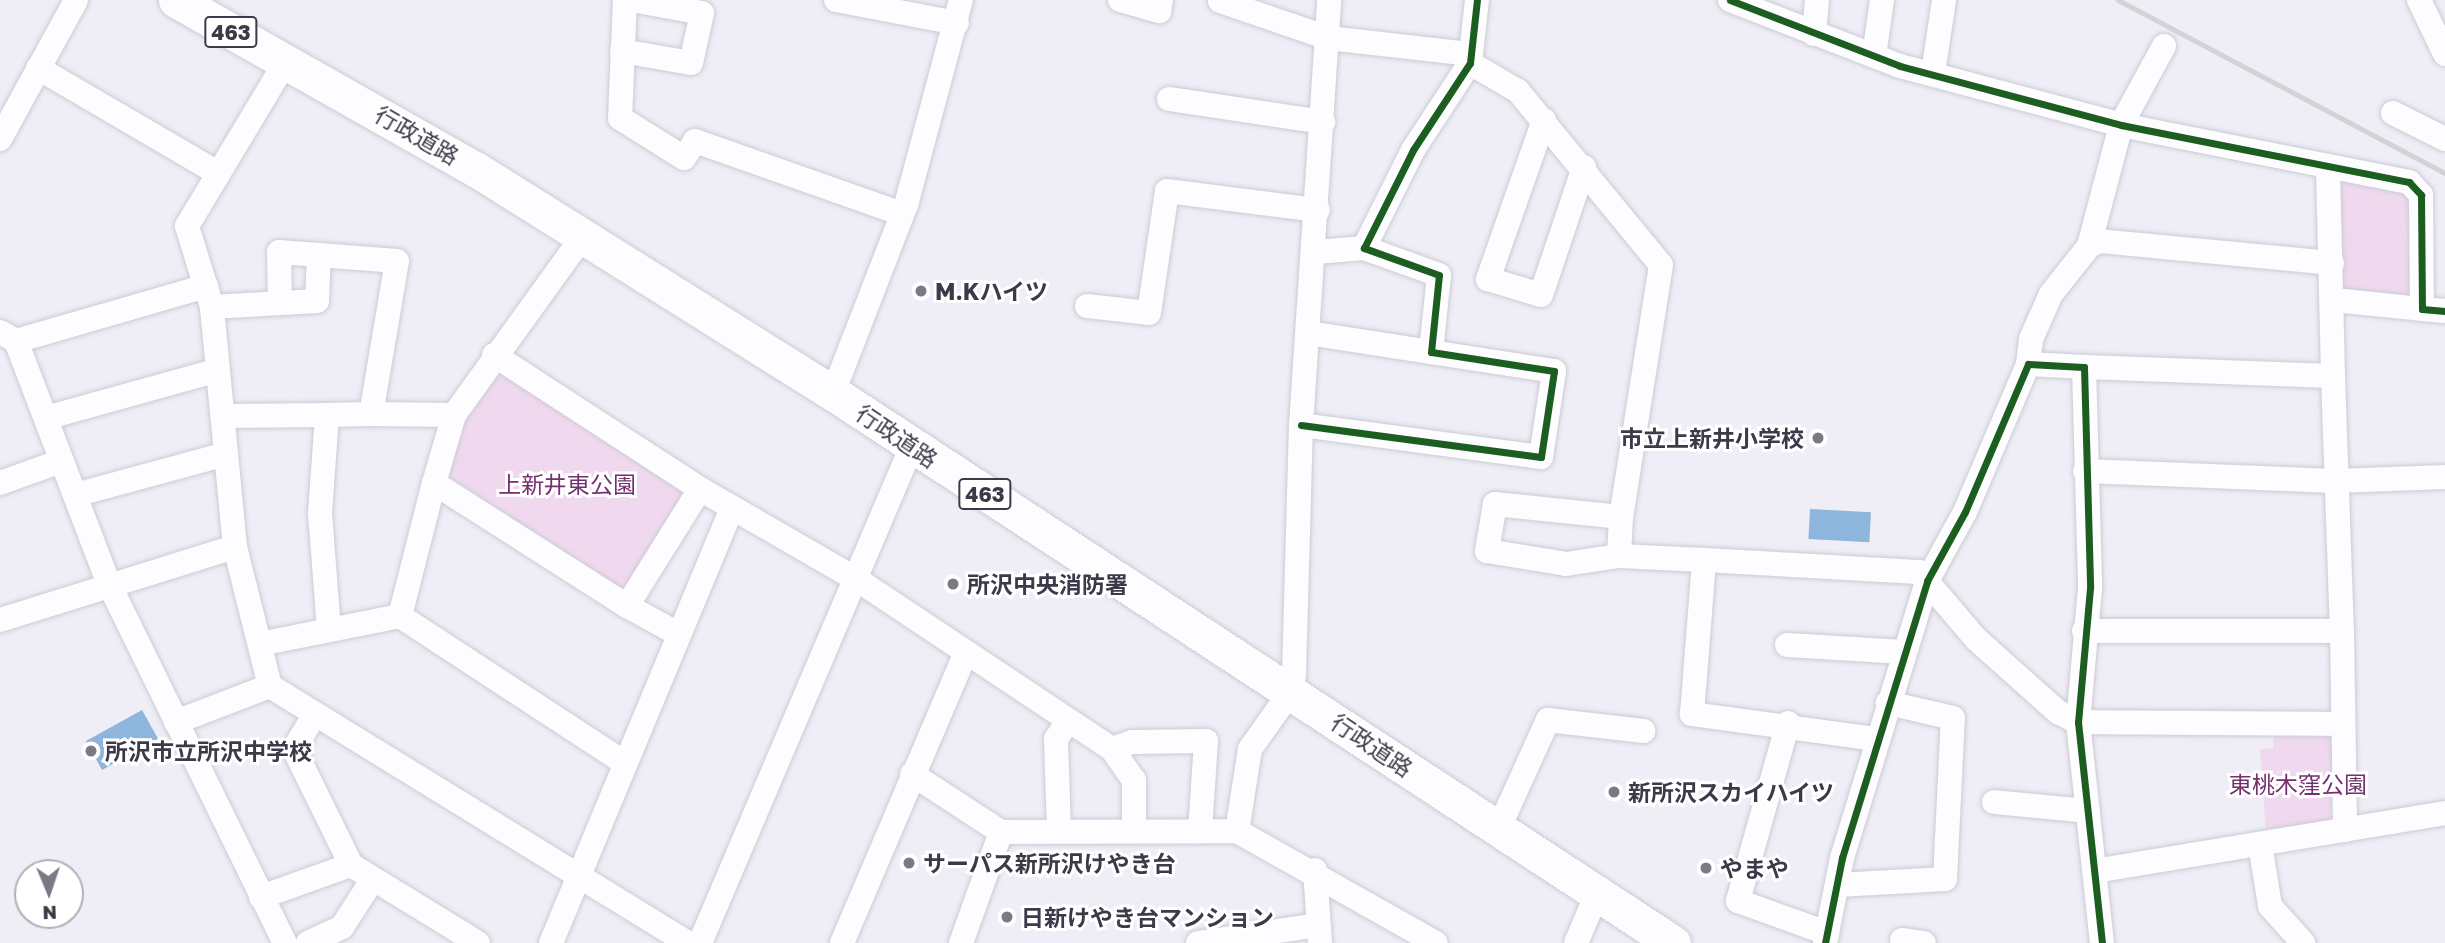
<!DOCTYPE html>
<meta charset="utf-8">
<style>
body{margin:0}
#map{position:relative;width:2445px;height:943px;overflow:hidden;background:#efeef6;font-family:"Golos Text","Noto Sans JP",sans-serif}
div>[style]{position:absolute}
.green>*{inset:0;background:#f0d9ef}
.water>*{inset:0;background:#8eb5db;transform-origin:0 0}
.roads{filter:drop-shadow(0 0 2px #cccbd5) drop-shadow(0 0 2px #cccbd5)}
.minor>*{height:24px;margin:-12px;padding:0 12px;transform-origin:12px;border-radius:12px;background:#fdfcfe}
.highway>*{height:35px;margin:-17.5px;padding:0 17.5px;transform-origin:17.5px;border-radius:17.5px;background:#fdfcfe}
.rail>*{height:5px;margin:-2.5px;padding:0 2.5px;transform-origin:2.5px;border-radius:2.5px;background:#d3d3d6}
.cycleway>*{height:7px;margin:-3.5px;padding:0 3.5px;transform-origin:3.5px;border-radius:3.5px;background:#1b5e20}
.dots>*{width:19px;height:19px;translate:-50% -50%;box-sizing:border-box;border:4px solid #fff;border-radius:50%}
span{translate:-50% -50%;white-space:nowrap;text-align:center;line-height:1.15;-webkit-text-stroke:6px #fff;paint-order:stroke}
.shield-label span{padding:2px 5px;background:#fff;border:2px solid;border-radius:5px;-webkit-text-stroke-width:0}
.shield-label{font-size:21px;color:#3c3a49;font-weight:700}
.street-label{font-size:23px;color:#3c3a49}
.poi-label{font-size:23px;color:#3c3a49;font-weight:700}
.left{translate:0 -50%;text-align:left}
.right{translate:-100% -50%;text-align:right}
.park-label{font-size:23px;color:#742f6e}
.north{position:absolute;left:14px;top:859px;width:70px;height:70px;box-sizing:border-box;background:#fff;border:2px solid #b1b0b6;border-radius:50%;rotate:178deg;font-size:19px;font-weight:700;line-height:28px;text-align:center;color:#3c3a49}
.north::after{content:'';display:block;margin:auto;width:24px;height:32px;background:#7b7986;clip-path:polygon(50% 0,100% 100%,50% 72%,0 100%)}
</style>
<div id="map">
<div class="green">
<i style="clip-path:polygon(2342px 181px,2407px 188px,2413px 199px,2415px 296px,2344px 293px,2339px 288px)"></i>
<i style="clip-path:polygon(504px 370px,690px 489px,622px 592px,447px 475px,460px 421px,496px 371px)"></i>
<i style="clip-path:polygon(2273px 731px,2333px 735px,2330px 824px,2266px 834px,2260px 749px,2273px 748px)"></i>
</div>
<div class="water">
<i style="left:1810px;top:509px;width:61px;height:30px;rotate:3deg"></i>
<i style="left:142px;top:710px;width:33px;height:64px;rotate:61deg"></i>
</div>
<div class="roads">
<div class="minor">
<i style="left:625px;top:0;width:118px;rotate:92.4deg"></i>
<i style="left:620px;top:118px;width:75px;rotate:32deg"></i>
<i style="left:684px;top:158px;width:20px;rotate:-57deg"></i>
<i style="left:695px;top:141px;width:219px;rotate:19.4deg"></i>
<i style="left:836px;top:0;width:123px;rotate:10.8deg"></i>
<i style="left:1120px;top:0;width:41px;rotate:15.8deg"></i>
<i style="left:1159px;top:11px;width:11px;rotate:-80deg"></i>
<i style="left:1730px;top:0;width:182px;rotate:21.2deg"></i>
<i style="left:1900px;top:66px;width:229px;rotate:14.9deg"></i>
<i style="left:2121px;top:125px;width:294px;rotate:11.2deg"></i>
<i style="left:2409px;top:182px;width:18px;rotate:47deg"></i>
<i style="left:2421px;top:195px;width:114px;rotate:89.5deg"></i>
<i style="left:2422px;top:309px;width:23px;rotate:5deg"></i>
<i style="left:2419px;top:0;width:60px;rotate:64.3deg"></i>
<i style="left:1220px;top:1px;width:114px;rotate:18.9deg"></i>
<i style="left:1328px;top:38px;width:144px;rotate:6.4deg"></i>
<i style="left:1814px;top:34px;width:34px;rotate:-85deg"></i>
<i style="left:2164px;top:46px;width:90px;rotate:118.6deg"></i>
<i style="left:2121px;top:125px;width:125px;rotate:104.8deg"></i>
<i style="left:2089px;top:246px;width:11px;rotate:-27deg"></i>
<i style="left:2099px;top:241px;width:234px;rotate:5.4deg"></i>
<i style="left:622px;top:51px;width:70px;rotate:9.9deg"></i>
<i style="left:691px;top:63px;width:51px;rotate:-77.6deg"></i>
<i style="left:702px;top:13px;width:71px;rotate:-169.5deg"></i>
<i style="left:1874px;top:56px;width:57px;rotate:-81.9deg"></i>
<i style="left:1470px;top:63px;width:56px;rotate:30.3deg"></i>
<i style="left:1518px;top:91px;width:225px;rotate:50.6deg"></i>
<i style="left:1661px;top:265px;width:255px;rotate:99deg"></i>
<i style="left:38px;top:68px;width:206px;rotate:30.3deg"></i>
<i style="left:1933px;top:73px;width:74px;rotate:-81.4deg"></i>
<i style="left:1169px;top:99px;width:156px;rotate:8.5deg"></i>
<i style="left:2393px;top:113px;width:58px;rotate:26.6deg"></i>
<i style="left:1544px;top:120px;width:169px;rotate:109.4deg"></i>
<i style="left:1488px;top:279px;width:55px;rotate:16.8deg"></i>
<i style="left:1541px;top:295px;width:135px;rotate:-71.4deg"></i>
<i style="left:0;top:139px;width:158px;rotate:-61.3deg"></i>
<i style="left:2328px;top:170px;width:206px;rotate:88.6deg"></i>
<i style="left:1316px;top:252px;width:48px;rotate:-4.8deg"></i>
<i style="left:2334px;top:300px;width:88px;rotate:5.8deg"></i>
<i style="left:280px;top:303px;width:51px;rotate:-91.1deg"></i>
<i style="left:279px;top:252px;width:40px;rotate:4.3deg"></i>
<i style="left:1087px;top:306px;width:62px;rotate:6.4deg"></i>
<i style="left:1149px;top:313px;width:123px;rotate:-81.6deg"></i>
<i style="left:1167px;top:191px;width:152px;rotate:7.2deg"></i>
<i style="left:212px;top:307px;width:105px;rotate:-3.3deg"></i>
<i style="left:317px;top:301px;width:46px;rotate:-87.5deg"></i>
<i style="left:319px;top:255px;width:78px;rotate:4.4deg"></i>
<i style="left:397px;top:261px;width:155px;rotate:99.6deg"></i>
<i style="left:371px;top:414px;width:83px;rotate:0.7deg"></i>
<i style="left:454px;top:415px;width:221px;rotate:-54.2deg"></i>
<i style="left:0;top:332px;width:18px;rotate:29deg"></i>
<i style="left:16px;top:341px;width:198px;rotate:-16.1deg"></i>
<i style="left:1308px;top:333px;width:124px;rotate:8.8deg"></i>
<i style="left:16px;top:341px;width:260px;rotate:69.1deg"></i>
<i style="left:109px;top:584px;width:400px;rotate:63.9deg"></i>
<i style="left:494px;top:355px;width:246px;rotate:33deg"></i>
<i style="left:700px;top:489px;width:180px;rotate:30deg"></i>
<i style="left:856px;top:579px;width:307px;rotate:33.6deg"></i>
<i style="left:1112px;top:749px;width:38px;rotate:55deg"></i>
<i style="left:1134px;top:780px;width:50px;rotate:90deg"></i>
<i style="left:2028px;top:364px;width:25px;rotate:-83deg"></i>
<i style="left:2031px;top:339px;width:49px;rotate:-66deg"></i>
<i style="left:2051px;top:294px;width:61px;rotate:-51.6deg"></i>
<i style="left:2084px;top:367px;width:249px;rotate:2.1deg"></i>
<i style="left:2333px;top:376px;width:255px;rotate:88deg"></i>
<i style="left:833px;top:393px;width:202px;rotate:-68.8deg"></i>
<i style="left:906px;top:205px;width:212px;rotate:-75deg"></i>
<i style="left:327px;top:415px;width:44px;rotate:-1.3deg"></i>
<i style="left:454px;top:415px;width:71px;rotate:106.4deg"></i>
<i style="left:434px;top:483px;width:229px;rotate:32.5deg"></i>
<i style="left:223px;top:416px;width:104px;rotate:-0.6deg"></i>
<i style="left:327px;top:415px;width:98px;rotate:94.1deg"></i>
<i style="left:320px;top:513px;width:117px;rotate:85.6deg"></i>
<i style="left:49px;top:417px;width:175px;rotate:-15.5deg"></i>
<i style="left:1301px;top:425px;width:242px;rotate:7.6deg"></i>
<i style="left:1541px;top:457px;width:87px;rotate:-81.4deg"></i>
<i style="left:1554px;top:371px;width:124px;rotate:-171.2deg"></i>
<i style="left:1431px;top:352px;width:77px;rotate:-84.1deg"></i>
<i style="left:1439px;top:275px;width:80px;rotate:-160.2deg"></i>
<i style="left:1364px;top:248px;width:110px;rotate:-63.4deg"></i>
<i style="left:1413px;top:150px;width:104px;rotate:-56.8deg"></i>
<i style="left:1470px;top:63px;width:63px;rotate:-83.7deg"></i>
<i style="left:2085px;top:471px;width:250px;rotate:2.3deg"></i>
<i style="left:2335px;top:481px;width:110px;rotate:-2.1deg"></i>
<i style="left:0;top:483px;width:65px;rotate:-19.8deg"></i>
<i style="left:75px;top:495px;width:156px;rotate:-15.2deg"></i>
<i style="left:235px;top:547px;width:143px;rotate:75.9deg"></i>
<i style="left:270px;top:686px;width:491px;rotate:31.6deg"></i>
<i style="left:1619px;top:556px;width:39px;rotate:-87deg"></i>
<i style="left:1621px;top:517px;width:127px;rotate:-174.1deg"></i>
<i style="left:1495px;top:504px;width:48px;rotate:99.7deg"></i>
<i style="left:1487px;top:551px;width:80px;rotate:9.3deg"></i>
<i style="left:1566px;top:564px;width:54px;rotate:-8.6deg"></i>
<i style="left:1619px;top:556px;width:85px;rotate:2.7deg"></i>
<i style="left:400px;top:616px;width:269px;rotate:33.2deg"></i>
<i style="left:0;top:620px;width:246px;rotate:-17.3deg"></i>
<i style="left:235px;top:547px;width:241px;rotate:-95.5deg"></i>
<i style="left:212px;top:307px;width:85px;rotate:-107.2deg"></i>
<i style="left:187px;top:226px;width:190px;rotate:-59deg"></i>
<i style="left:2084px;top:631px;width:258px"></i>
<i style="left:2342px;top:631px;width:199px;rotate:89.1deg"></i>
<i style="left:678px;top:634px;width:58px;rotate:-151.2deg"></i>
<i style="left:627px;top:606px;width:138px;rotate:-58deg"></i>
<i style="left:260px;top:644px;width:143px;rotate:-11.3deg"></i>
<i style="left:400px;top:616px;width:137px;rotate:-75.7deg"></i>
<i style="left:1787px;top:645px;width:118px;rotate:3.4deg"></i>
<i style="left:315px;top:714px;width:41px;rotate:121deg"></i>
<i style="left:294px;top:749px;width:129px;rotate:63.8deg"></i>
<i style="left:351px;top:865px;width:149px;rotate:31.6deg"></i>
<i style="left:176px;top:722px;width:101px;rotate:-21deg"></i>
<i style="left:1788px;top:723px;width:185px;rotate:105.7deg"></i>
<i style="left:1738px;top:901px;width:95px;rotate:19.8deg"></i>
<i style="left:1876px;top:739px;width:186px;rotate:-172.3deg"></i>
<i style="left:1692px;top:714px;width:154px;rotate:-85.5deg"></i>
<i style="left:1704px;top:560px;width:215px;rotate:3.2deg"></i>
<i style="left:1919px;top:572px;width:88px;rotate:49.6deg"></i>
<i style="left:1976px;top:639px;width:110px;rotate:41.7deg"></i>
<i style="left:2058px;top:712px;width:22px;rotate:27deg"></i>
<i style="left:2078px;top:722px;width:265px;rotate:0.4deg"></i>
<i style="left:1112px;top:749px;width:21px;rotate:-19deg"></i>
<i style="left:1132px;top:742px;width:74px;rotate:-0.8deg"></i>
<i style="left:1206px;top:741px;width:90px;rotate:93.8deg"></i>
<i style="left:912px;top:774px;width:106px;rotate:33.1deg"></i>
<i style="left:1001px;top:832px;width:236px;rotate:-0.2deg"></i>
<i style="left:1237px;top:831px;width:228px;rotate:29.4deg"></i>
<i style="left:1994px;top:802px;width:94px;rotate:5.5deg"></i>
<i style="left:1498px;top:830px;width:121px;rotate:-65.6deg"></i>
<i style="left:1548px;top:720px;width:96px;rotate:6.6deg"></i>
<i style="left:1059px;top:831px;width:92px;rotate:-91.9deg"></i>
<i style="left:1056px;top:739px;width:22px;rotate:-56deg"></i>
<i style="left:1237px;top:831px;width:83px;rotate:-81deg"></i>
<i style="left:1250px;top:749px;width:72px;rotate:-54.6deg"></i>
<i style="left:1292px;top:690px;width:16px;rotate:-83deg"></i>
<i style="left:1294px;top:674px;width:249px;rotate:-88.4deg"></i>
<i style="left:1301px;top:425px;width:426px;rotate:-86.2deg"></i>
<i style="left:2260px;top:844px;width:63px;rotate:80.8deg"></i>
<i style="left:2270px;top:906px;width:50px;rotate:48.3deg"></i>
<i style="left:1315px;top:870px;width:73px;rotate:86.1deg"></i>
<i style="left:2095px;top:871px;width:355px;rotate:-9.4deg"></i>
<i style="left:1838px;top:885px;width:107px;rotate:-3.2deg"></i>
<i style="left:1945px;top:879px;width:161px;rotate:-87.2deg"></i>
<i style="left:1953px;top:718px;width:67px;rotate:-167deg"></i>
<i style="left:261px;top:897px;width:96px;rotate:-19.6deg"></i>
<i style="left:1902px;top:940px;width:22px;rotate:8deg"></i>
<i style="left:308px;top:943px;width:38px;rotate:-25deg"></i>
<i style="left:342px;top:927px;width:57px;rotate:-57.1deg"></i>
<i style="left:551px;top:943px;width:471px;rotate:-67.4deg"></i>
<i style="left:700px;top:943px;width:538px;rotate:-66.91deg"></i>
<i style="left:842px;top:943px;width:316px;rotate:-66.9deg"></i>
<i style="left:961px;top:943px;width:118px;rotate:-70.2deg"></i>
<i style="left:1198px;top:943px;width:122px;rotate:-8.5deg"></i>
<i style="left:1576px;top:943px;width:53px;rotate:-66.8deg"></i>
<i style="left:1825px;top:943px;width:87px;rotate:-78.7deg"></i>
<i style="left:1842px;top:858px;width:290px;rotate:-72.9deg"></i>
<i style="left:1927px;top:581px;width:79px;rotate:-61.2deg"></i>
<i style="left:1965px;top:512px;width:161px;rotate:-66.9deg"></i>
<i style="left:2028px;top:364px;width:56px;rotate:3.1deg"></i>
<i style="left:2084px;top:367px;width:221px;rotate:88.4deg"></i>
<i style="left:2090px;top:588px;width:135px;rotate:95.1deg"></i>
<i style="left:2078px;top:722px;width:222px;rotate:83.8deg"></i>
</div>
<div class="highway">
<i style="left:176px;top:0;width:346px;rotate:29.5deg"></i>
<i style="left:477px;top:170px;width:420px;rotate:32.1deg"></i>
<i style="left:833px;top:393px;width:1004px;rotate:33.22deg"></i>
</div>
</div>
<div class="rail">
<i style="left:2118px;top:0;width:370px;rotate:27.9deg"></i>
</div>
<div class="cycleway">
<i style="left:1730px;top:0;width:182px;rotate:21.2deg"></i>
<i style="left:1900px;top:66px;width:229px;rotate:14.9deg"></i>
<i style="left:2121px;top:125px;width:294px;rotate:11.2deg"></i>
<i style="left:2409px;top:182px;width:18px;rotate:47deg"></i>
<i style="left:2421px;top:195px;width:114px;rotate:89.5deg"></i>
<i style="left:2422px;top:309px;width:23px;rotate:5deg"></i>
<i style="left:1301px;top:425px;width:242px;rotate:7.6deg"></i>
<i style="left:1541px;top:457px;width:87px;rotate:-81.4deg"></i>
<i style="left:1554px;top:371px;width:124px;rotate:-171.2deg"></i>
<i style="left:1431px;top:352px;width:77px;rotate:-84.1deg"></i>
<i style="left:1439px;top:275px;width:80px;rotate:-160.2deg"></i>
<i style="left:1364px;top:248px;width:110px;rotate:-63.4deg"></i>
<i style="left:1413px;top:150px;width:104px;rotate:-56.8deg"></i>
<i style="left:1470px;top:63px;width:63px;rotate:-83.7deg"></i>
<i style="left:1825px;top:943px;width:87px;rotate:-78.7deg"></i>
<i style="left:1842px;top:858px;width:290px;rotate:-72.9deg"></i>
<i style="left:1927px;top:581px;width:79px;rotate:-61.2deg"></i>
<i style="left:1965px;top:512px;width:161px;rotate:-66.9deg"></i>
<i style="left:2028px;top:364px;width:56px;rotate:3.1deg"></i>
<i style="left:2084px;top:367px;width:221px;rotate:88.4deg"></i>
<i style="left:2090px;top:588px;width:135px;rotate:95.1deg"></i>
<i style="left:2078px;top:722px;width:222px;rotate:83.8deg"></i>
</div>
<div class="dots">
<i style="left:921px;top:291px;background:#7b7986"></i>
<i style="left:1818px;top:438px;background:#7b7986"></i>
<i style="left:953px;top:584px;background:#7b7986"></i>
<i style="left:91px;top:751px;background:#7b7986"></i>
<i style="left:1614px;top:792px;background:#7b7986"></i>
<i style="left:909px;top:863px;background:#7b7986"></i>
<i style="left:1706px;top:868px;background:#7b7986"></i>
<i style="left:1007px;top:917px;background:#7b7986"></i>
</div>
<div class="shield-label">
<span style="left:231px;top:32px">463</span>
<span style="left:985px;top:494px">463</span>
</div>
<div class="street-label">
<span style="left:417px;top:135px;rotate:30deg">行政道路</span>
<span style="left:897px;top:436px;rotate:34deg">行政道路</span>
<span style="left:1372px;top:745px;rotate:34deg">行政道路</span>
</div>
<div class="poi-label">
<span class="left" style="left:935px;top:291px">M.Kハイツ</span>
<span class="right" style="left:1804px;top:438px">市立上新井小学校</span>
<span class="left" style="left:967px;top:584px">所沢中央消防署</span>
<span class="left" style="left:105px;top:751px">所沢市立所沢中学校</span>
<span class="left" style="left:1628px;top:792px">新所沢スカイハイツ</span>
<span class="left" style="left:923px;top:863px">サーパス新所沢けやき台</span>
<span class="left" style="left:1720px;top:868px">やまや</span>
<span class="left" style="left:1021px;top:917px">日新けやき台マンション</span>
</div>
<div class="park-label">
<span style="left:567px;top:484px">上新井東公園</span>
<span style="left:2298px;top:784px">東桃木窪公園</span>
</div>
<div class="north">N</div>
</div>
